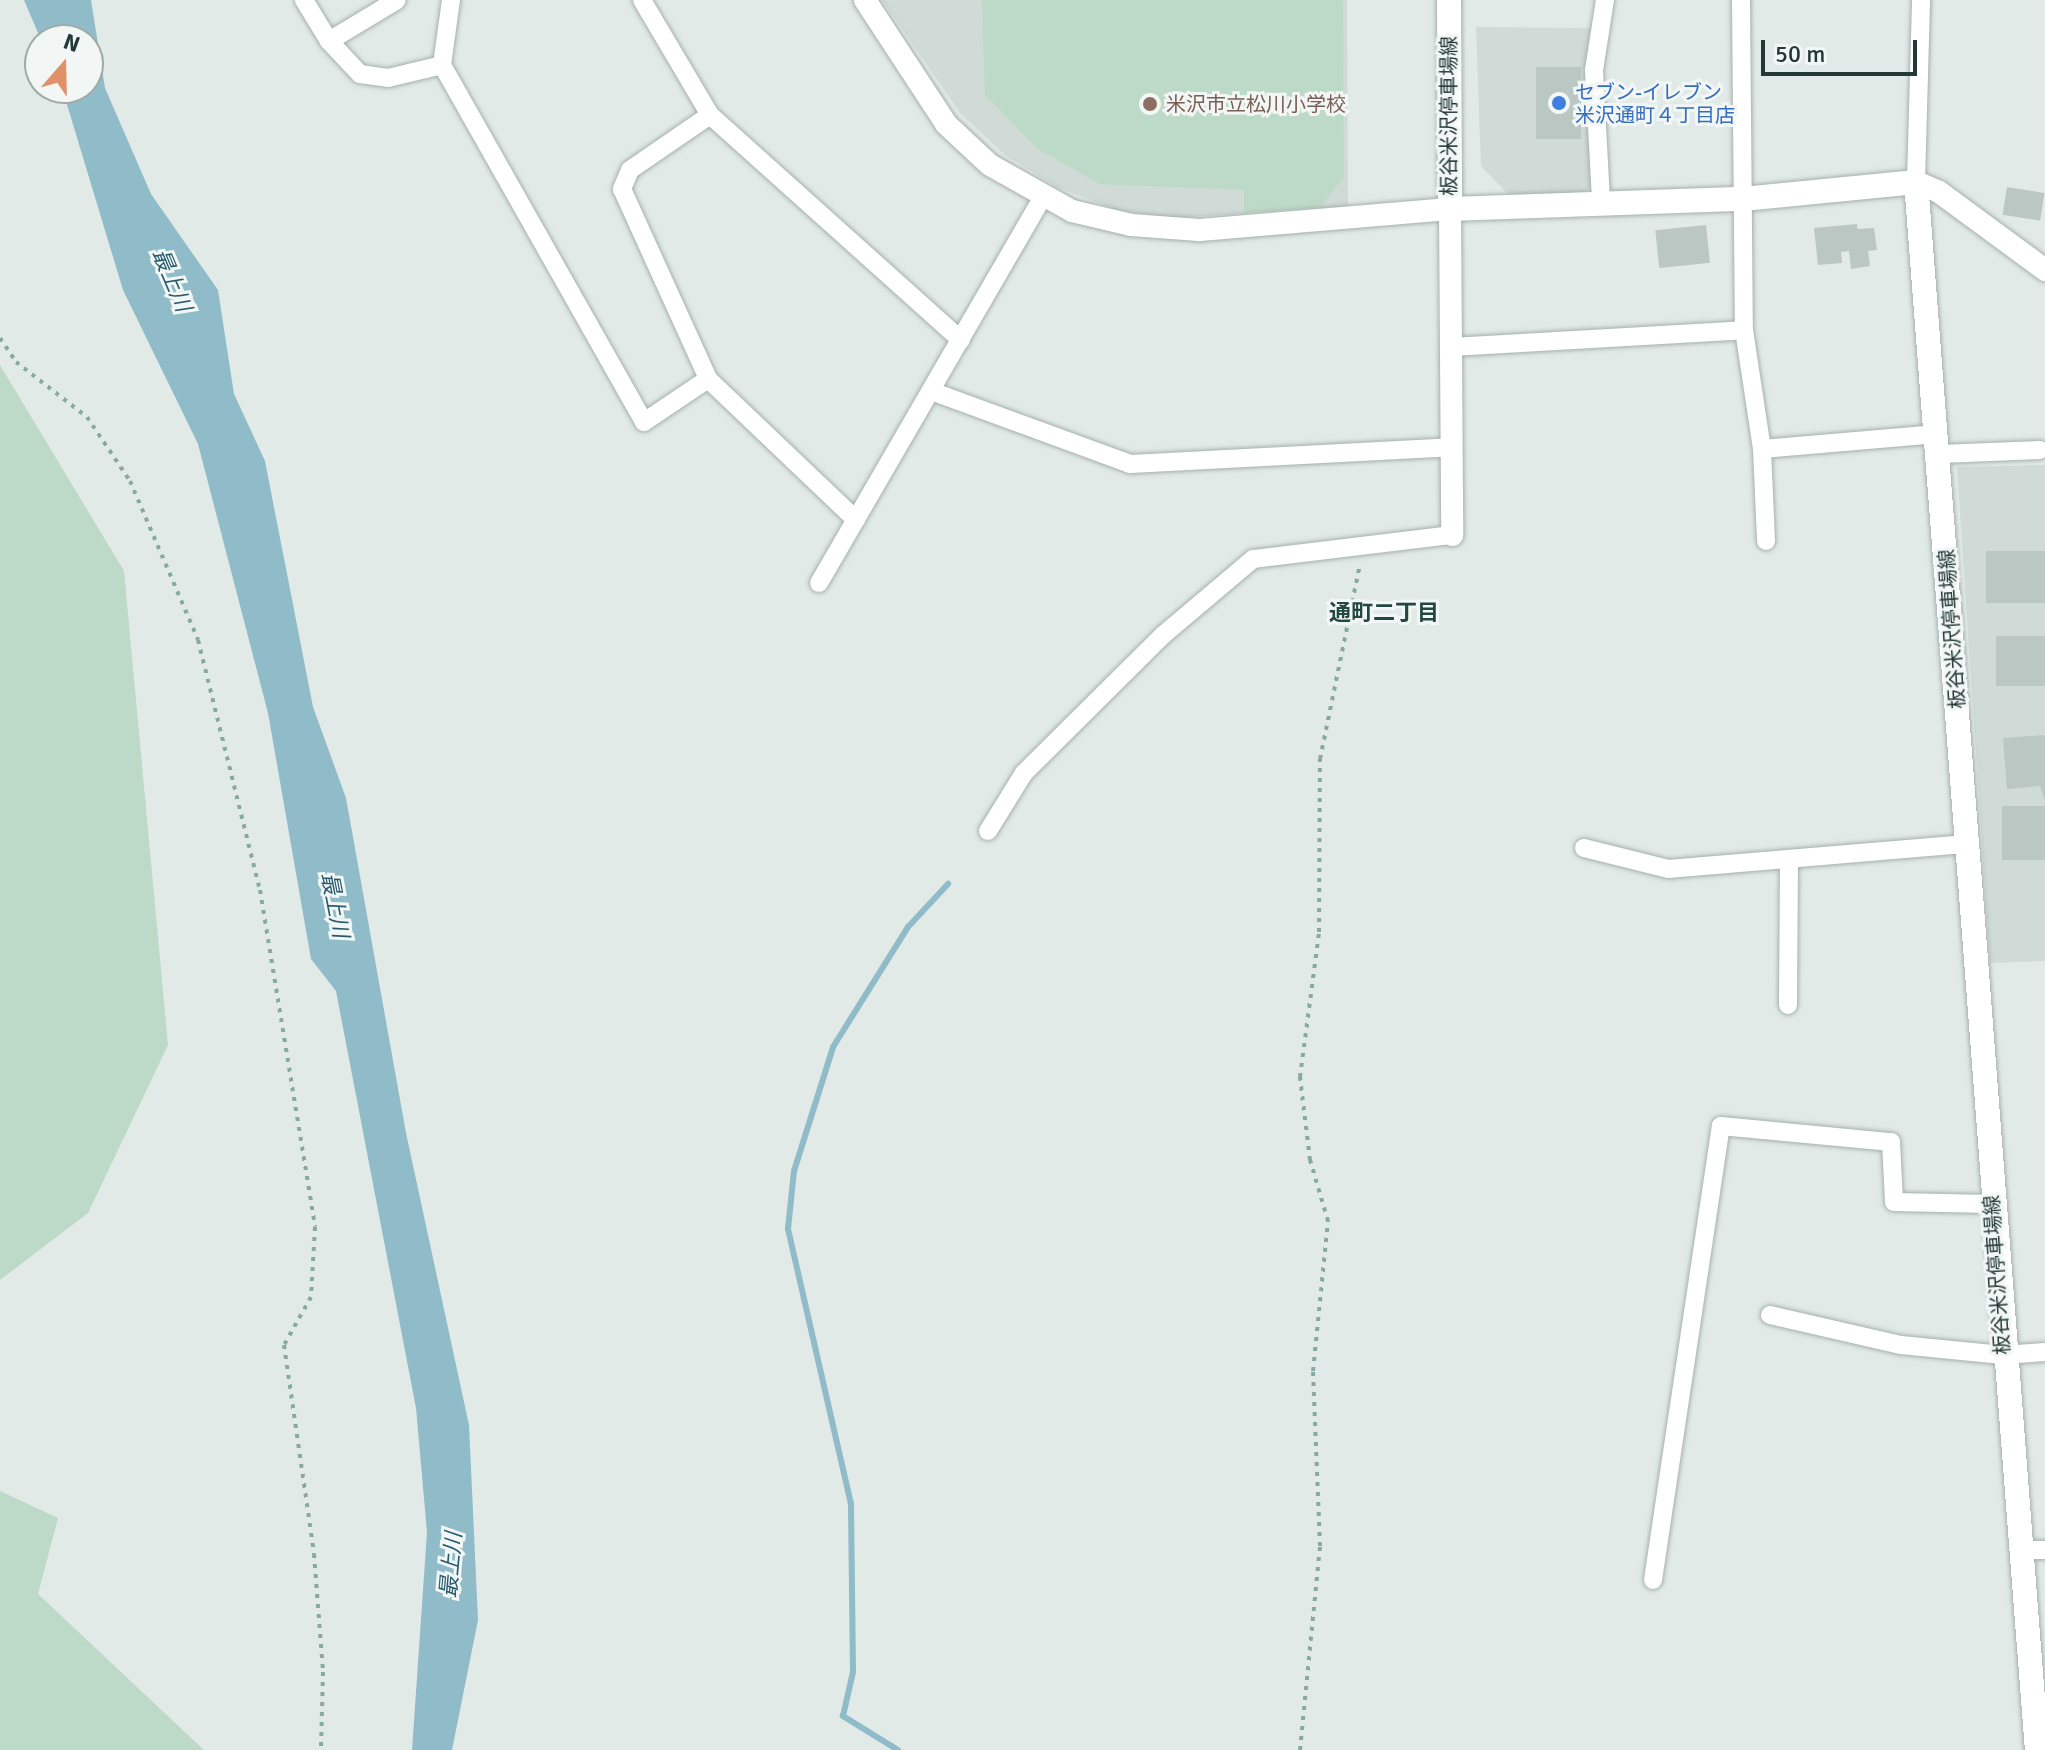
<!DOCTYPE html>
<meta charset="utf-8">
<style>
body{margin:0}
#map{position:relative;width:2045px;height:1750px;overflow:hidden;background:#e2eae7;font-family:Signika,"Noto Sans JP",sans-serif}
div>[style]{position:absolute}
.built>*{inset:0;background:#d0dad6}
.green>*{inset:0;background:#bdd9c7}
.water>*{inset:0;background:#90bbc8}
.stream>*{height:6px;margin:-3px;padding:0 3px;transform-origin:3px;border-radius:3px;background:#90bbc8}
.building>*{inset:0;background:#bac7c3;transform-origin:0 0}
.path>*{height:4px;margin-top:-2px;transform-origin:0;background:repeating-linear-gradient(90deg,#86aaa2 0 4px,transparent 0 10px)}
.roads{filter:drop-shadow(0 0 2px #a5b1ae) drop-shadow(0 0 2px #a5b1ae)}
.minor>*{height:18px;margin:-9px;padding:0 9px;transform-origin:9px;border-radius:9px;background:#fff}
.tertiary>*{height:22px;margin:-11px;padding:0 11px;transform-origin:11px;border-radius:11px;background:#fff}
.secondary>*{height:24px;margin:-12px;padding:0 12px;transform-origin:12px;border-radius:12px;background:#fff}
.dots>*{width:22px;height:22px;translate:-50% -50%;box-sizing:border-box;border:4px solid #f2f7f5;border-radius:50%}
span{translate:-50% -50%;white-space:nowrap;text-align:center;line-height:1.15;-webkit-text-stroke:6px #f2f7f5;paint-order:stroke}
.shop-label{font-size:20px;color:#366cbe}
.left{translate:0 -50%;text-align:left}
.education-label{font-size:20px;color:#785e54}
.street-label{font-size:20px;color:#243935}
.water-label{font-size:22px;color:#265b6d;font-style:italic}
.neighbourhood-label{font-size:22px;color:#234842;font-weight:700}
.north{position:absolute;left:24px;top:24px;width:80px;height:80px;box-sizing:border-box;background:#f2f7f5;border:2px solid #a0aba8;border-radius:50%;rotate:20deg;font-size:22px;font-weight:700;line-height:32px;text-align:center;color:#243935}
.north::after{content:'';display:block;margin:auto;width:28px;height:36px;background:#e09169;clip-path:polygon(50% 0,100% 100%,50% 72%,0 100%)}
.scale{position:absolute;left:1761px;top:40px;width:156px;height:36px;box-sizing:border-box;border:4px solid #243935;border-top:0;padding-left:10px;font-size:24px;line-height:28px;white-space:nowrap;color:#243935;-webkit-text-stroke:6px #f2f7f5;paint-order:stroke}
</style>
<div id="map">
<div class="built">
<i style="clip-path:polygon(882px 0,1347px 0,1348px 206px,1177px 218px,1117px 210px,1057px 187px,1005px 155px,961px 114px)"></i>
<i style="clip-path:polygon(1476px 27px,1595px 28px,1595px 179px,1585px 193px,1509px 195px,1481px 166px)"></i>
<i style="clip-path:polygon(2045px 465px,2045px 961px,1990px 963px,1957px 467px)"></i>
</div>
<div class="green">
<i style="clip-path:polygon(982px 0,1343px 0,1344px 177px,1320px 207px,1244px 213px,1244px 190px,1100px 184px,1038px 149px,985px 95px)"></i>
<i style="clip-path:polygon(0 365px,124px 571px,168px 1045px,88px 1213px,0 1280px)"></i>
<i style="clip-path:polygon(0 1491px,58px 1518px,38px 1594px,204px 1750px,0 1750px)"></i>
</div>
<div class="water">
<i style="clip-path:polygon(24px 0,91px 0,105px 88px,151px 194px,218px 290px,234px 394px,265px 461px,313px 707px,346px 798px,406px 1133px,469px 1425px,478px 1620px,452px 1750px,412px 1750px,427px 1532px,416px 1408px,336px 991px,311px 959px,268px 713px,198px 444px,123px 290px,62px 88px,88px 88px,88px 40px,41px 40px)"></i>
</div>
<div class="stream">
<i style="left:898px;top:1750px;width:65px;rotate:-148.3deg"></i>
<i style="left:843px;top:1716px;width:45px;rotate:-77.2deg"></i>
<i style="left:853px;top:1672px;width:168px;rotate:-90.7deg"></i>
<i style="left:851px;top:1504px;width:282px;rotate:-102.9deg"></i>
<i style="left:788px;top:1229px;width:58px;rotate:-84.1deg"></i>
<i style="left:794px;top:1171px;width:130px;rotate:-72.5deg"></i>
<i style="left:833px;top:1047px;width:142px;rotate:-58deg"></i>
<i style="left:908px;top:927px;width:59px;rotate:-47.1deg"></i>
</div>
<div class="building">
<i style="left:1581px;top:67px;width:72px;height:45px;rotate:90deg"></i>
<i style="left:2007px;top:187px;width:38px;height:28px;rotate:9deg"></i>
<i style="clip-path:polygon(1857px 224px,1857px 229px,1874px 228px,1877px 250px,1868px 251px,1870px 266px,1851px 269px,1849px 251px,1841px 252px,1842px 263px,1818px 265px,1814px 228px)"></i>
<i style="left:1706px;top:225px;width:38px;height:51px;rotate:84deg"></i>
<i style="left:2045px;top:551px;width:52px;height:59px;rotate:90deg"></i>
<i style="left:2045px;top:636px;width:50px;height:49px;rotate:90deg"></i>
<i style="clip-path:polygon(2045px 735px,2045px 800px,2040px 786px,2007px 789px,2003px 738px)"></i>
<i style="left:2045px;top:806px;width:54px;height:43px;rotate:90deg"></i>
</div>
<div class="path">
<i style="left:0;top:338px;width:29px;rotate:56deg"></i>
<i style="left:16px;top:362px;width:90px;rotate:37.8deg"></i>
<i style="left:87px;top:417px;width:77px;rotate:56.1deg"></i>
<i style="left:130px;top:481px;width:173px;rotate:66.8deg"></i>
<i style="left:198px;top:640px;width:258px;rotate:76.1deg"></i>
<i style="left:260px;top:890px;width:341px;rotate:80.7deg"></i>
<i style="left:315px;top:1227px;width:70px;rotate:93.3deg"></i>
<i style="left:311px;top:1297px;width:55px;rotate:119.4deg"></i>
<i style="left:284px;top:1345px;width:211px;rotate:81.8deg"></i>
<i style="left:314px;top:1554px;width:118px;rotate:85.6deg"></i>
<i style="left:323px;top:1672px;width:78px;rotate:91.5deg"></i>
<i style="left:1300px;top:1750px;width:205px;rotate:-84.4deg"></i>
<i style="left:1320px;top:1546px;width:175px;rotate:-92.3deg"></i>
<i style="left:1313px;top:1371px;width:151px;rotate:-84.3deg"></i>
<i style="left:1328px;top:1221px;width:64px;rotate:-106.4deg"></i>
<i style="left:1310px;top:1160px;width:84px;rotate:-96.9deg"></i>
<i style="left:1300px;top:1077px;width:146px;rotate:-82.5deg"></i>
<i style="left:1319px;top:932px;width:173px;rotate:-89.7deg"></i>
<i style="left:1320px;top:759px;width:199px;rotate:-78.4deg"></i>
</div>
<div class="roads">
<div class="minor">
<i style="left:304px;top:0;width:48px;rotate:58.6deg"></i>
<i style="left:329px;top:41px;width:45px;rotate:46.8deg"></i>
<i style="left:360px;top:74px;width:28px;rotate:8deg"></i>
<i style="left:388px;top:78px;width:56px;rotate:-13.5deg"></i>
<i style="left:451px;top:0;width:66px;rotate:97.9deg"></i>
<i style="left:442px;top:65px;width:410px;rotate:60.5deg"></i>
<i style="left:644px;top:422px;width:77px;rotate:-33.9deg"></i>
<i style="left:642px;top:0;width:134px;rotate:59.4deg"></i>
<i style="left:710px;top:115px;width:337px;rotate:41.9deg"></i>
<i style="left:1741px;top:0;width:330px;rotate:89.5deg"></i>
<i style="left:1744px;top:330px;width:120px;rotate:81.4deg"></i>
<i style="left:1762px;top:449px;width:92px;rotate:87.5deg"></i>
<i style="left:329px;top:41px;width:79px;rotate:-31.1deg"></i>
<i style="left:710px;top:115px;width:97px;rotate:145.5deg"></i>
<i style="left:630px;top:170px;width:21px;rotate:113deg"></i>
<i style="left:622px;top:189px;width:209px;rotate:65.6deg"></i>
<i style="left:708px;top:379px;width:204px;rotate:43.6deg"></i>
<i style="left:1916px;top:182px;width:182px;rotate:-88.4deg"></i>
<i style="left:1601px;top:200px;width:130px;rotate:-93.1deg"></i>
<i style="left:1594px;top:70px;width:71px;rotate:-81.1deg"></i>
<i style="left:1452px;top:347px;width:292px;rotate:-3.3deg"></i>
<i style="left:931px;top:391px;width:212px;rotate:20.1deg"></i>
<i style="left:1130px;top:464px;width:322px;rotate:-3deg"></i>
<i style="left:1762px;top:449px;width:176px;rotate:-4.9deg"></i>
<i style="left:1940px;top:454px;width:100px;rotate:-2.3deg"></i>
<i style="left:819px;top:583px;width:445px;rotate:-59.9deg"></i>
<i style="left:988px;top:831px;width:68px;rotate:-58.2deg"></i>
<i style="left:1024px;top:773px;width:196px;rotate:-44.8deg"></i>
<i style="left:1163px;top:635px;width:118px;rotate:-40.2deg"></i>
<i style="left:1253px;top:559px;width:200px;rotate:-6.9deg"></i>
<i style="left:1584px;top:848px;width:87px;rotate:14deg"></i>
<i style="left:1668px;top:869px;width:300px;rotate:-4.8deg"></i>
<i style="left:1788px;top:1005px;width:142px;rotate:-89.6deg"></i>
<i style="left:1770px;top:1315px;width:134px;rotate:12.9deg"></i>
<i style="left:1901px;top:1345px;width:102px;rotate:5.6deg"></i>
<i style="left:2003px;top:1355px;width:42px;rotate:-4.1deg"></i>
<i style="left:2020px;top:1550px;width:25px"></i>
<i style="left:1653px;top:1580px;width:459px;rotate:-81.5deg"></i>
<i style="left:1721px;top:1126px;width:171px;rotate:5.4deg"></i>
<i style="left:1891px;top:1142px;width:60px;rotate:87.1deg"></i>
<i style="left:1894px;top:1202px;width:98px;rotate:1.2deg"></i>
</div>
<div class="tertiary">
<i style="left:865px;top:0;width:148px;rotate:56.8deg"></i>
<i style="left:946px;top:124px;width:60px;rotate:43deg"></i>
<i style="left:990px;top:165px;width:94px;rotate:29.3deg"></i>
<i style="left:1072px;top:211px;width:61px;rotate:13.3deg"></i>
<i style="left:1131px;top:225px;width:68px;rotate:4.2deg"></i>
<i style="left:1199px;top:230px;width:252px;rotate:-4.8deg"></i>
<i style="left:1450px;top:209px;width:326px;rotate:89.6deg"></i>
<i style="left:1916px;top:182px;width:25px;rotate:23deg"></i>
<i style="left:1939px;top:192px;width:132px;rotate:36.3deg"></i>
</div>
<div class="secondary">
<i style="left:1449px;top:0;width:209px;rotate:89.7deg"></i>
<i style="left:1450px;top:209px;width:293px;rotate:-2deg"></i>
<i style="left:1743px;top:199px;width:174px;rotate:-5.6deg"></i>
<i style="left:1916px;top:182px;width:1573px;rotate:85.59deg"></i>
</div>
</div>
<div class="dots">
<i style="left:1559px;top:103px;background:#3f7fe0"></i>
<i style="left:1150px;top:104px;background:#8d6e63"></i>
</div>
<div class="shop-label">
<span class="left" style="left:1575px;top:104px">セブン-イレブン<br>米沢通町４丁目店</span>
</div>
<div class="education-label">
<span class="left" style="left:1166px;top:104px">米沢市立松川小学校</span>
</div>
<div class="street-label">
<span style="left:1449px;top:116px;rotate:-90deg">板谷米沢停車場線</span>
<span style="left:1952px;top:629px;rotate:-94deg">板谷米沢停車場線</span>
<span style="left:1997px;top:1275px;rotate:-94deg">板谷米沢停車場線</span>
</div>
<div class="water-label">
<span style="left:172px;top:280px;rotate:67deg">最上川</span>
<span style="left:335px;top:905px;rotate:79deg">最上川</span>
<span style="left:451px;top:1565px;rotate:-85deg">最上川</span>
</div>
<div class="neighbourhood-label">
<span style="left:1384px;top:613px">通町二丁目</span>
</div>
<div class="north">N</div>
<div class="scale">50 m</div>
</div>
